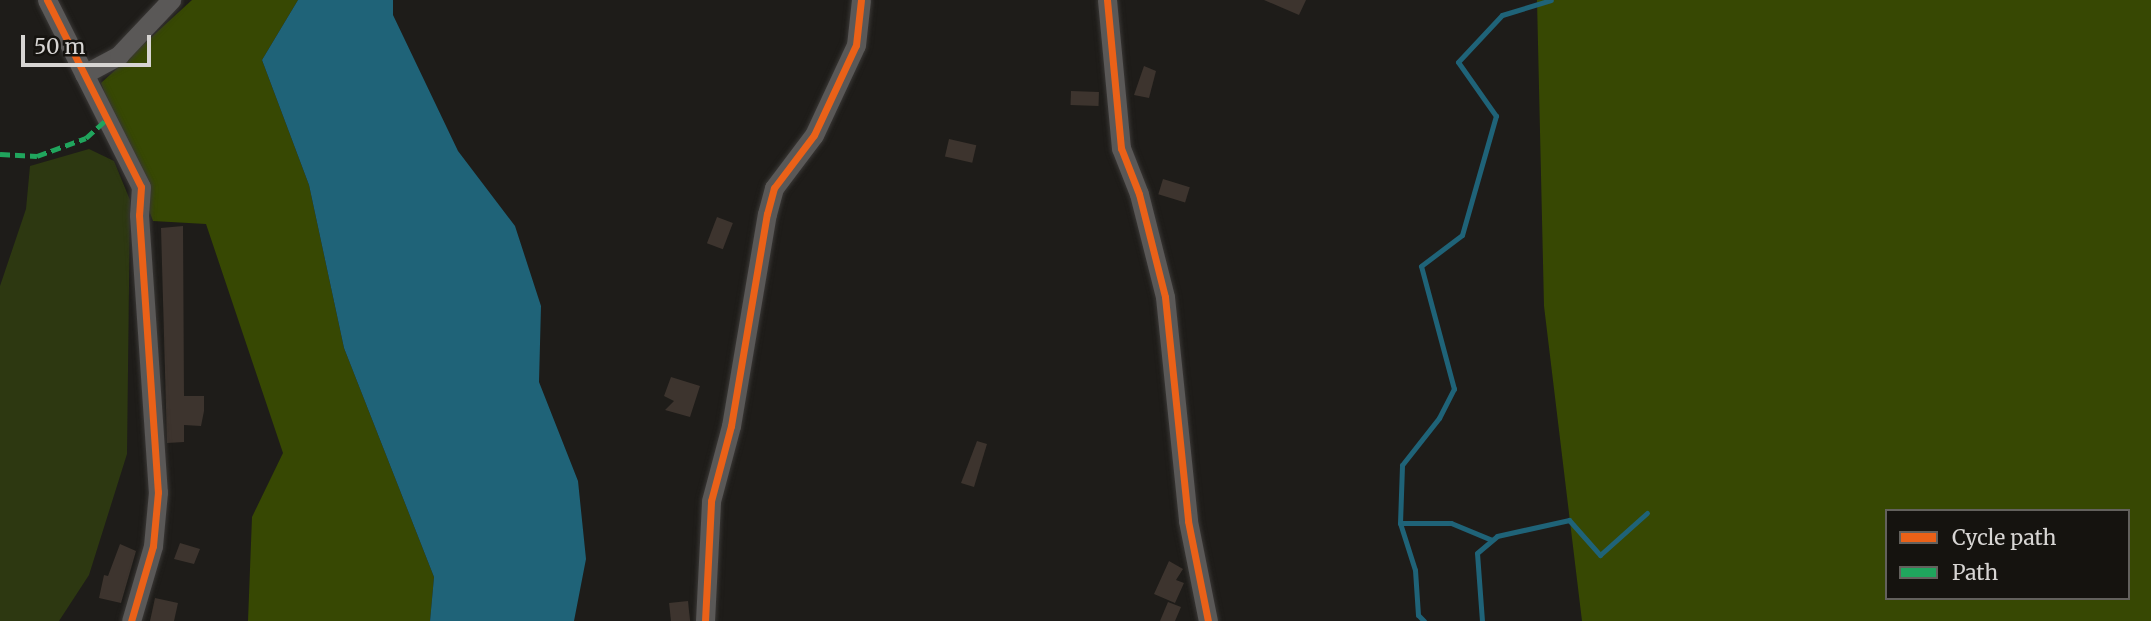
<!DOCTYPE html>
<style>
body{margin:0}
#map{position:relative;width:2151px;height:621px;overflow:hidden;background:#1e1c19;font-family:Merriweather,serif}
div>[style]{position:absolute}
.green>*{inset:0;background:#2d3811}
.forest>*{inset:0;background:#374803}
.water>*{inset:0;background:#1f6378}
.stream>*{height:5px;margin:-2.5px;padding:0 2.5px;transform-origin:2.5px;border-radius:2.5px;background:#1f6378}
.building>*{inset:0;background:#3d342e;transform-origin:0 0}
.roads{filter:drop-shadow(0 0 2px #393735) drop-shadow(0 0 2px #393735)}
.street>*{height:19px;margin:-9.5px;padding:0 9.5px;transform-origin:9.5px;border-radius:9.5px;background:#5a5857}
.quiet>*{height:5px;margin-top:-2.5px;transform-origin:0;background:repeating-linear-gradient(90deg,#20a55d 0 10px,transparent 0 15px)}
.cycleway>*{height:7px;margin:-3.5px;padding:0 3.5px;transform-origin:3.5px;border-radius:3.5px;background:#ea6118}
span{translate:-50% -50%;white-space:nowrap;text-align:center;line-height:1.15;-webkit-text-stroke:5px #15130f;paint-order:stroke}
.legend{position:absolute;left:1885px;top:509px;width:245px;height:91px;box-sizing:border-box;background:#15130f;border:2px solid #63615d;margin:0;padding:9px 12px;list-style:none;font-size:21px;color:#d7d5d3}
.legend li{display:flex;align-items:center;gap:14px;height:35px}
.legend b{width:35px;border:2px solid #63615d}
.scale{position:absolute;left:21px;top:35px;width:130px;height:32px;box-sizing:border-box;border:4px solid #d7d5d3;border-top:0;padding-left:9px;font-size:21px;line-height:24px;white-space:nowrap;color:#d7d5d3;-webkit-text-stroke:5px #15130f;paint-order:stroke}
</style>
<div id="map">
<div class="green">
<i style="clip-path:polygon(89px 149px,114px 161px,130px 200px,127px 454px,89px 575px,59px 621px,0 621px,0 286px,26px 209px,30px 166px)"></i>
</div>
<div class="forest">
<i style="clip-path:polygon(192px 0,298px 0,262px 60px,309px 185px,344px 348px,434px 577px,430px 621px,248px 621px,252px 517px,283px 453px,206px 224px,153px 221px,101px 83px)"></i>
<i style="clip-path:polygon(evenodd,1537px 0,2151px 0,2151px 621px,1582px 621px,1544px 306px,1537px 0,1887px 511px,2128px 511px,2128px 598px,1887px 598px,1887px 511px)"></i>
</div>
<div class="water">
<i style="clip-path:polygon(298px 0,393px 0,393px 15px,458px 151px,515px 226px,541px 306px,539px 382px,578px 481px,586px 559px,574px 621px,430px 621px,434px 577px,344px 348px,309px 185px,262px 60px)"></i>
</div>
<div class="stream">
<i style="left:1400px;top:523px;width:51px"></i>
<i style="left:1451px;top:523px;width:44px;rotate:22.5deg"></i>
<i style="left:1424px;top:621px;width:8px;rotate:-135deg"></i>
<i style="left:1418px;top:615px;width:45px;rotate:-93.8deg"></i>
<i style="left:1415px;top:570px;width:49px;rotate:-107.7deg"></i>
<i style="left:1400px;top:523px;width:58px;rotate:-88deg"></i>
<i style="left:1402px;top:465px;width:60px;rotate:-51.8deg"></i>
<i style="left:1439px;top:418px;width:33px;rotate:-63deg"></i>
<i style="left:1454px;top:389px;width:127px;rotate:-105deg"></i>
<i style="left:1421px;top:266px;width:51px;rotate:-37.1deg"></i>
<i style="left:1462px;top:235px;width:124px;rotate:-74.1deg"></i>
<i style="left:1496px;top:116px;width:66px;rotate:-125.1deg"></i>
<i style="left:1458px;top:62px;width:64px;rotate:-46.9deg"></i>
<i style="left:1502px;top:15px;width:51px;rotate:-17deg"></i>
<i style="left:1482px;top:621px;width:68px;rotate:-94.2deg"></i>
<i style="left:1477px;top:553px;width:26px;rotate:-40deg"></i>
<i style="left:1497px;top:536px;width:74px;rotate:-12.5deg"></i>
<i style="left:1569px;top:520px;width:47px;rotate:48.5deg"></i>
<i style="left:1600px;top:555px;width:63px;rotate:-41.8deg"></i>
</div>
<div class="building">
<i style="clip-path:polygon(1264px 0,1306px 0,1299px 15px)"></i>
<i style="clip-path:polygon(1144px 66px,1156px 71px,1149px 98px,1134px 95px)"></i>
<i style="left:1071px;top:91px;width:28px;height:14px;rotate:2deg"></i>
<i style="left:949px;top:139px;width:28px;height:18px;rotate:13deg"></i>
<i style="left:1163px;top:179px;width:28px;height:16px;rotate:17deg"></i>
<i style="left:717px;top:217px;width:17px;height:28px;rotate:21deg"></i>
<i style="clip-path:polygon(183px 226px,184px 396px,204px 396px,204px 411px,201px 426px,184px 425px,184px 442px,167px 443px,161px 228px)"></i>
<i style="clip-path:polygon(671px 377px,700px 386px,690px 417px,665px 410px,674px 401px,664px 396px)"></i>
<i style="clip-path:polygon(977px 441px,987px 444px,974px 487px,961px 483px)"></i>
<i style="clip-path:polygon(180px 543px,200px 549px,194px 564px,174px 559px)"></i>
<i style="clip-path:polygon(120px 544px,136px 551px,121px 603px,99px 598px,104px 575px,108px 576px)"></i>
<i style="clip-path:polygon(1169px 561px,1183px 569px,1176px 580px,1184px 583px,1175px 603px,1154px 594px)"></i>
<i style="clip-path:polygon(155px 598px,178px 603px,174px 621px,150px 621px)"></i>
<i style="left:688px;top:601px;width:20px;height:19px;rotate:84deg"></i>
<i style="clip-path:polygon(1168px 602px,1181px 607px,1175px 621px,1160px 621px)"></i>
</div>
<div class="roads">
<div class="street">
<i style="left:47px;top:0;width:209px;rotate:63.3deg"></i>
<i style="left:141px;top:187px;width:28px;rotate:94deg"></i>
<i style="left:139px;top:215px;width:278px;rotate:86.1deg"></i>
<i style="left:158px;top:492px;width:54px;rotate:95.3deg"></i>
<i style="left:153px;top:546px;width:78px;rotate:106.3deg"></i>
<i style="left:1107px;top:0;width:149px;rotate:84.6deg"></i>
<i style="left:1121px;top:148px;width:49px;rotate:68.6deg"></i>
<i style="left:1139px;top:194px;width:106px;rotate:75.8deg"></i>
<i style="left:1165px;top:297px;width:225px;rotate:84.1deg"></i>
<i style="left:1188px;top:521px;width:102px;rotate:78.7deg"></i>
<i style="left:84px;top:74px;width:40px;rotate:-28deg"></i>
<i style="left:119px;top:55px;width:76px;rotate:-46.6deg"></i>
<i style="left:705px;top:621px;width:120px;rotate:-87.1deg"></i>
<i style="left:711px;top:501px;width:78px;rotate:-75.1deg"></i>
<i style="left:731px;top:426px;width:215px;rotate:-80.4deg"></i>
<i style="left:767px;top:214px;width:27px;rotate:-75deg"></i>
<i style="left:774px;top:188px;width:66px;rotate:-53deg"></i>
<i style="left:814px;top:135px;width:99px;rotate:-65deg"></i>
<i style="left:856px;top:45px;width:45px;rotate:-83.7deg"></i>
</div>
</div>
<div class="quiet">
<i style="left:0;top:154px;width:37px;rotate:3deg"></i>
<i style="left:37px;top:156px;width:52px;rotate:-20.2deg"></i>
<i style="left:86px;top:138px;width:31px;rotate:-42deg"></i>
</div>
<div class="cycleway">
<i style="left:47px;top:0;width:209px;rotate:63.3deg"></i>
<i style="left:141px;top:187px;width:28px;rotate:94deg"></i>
<i style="left:139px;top:215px;width:278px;rotate:86.1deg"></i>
<i style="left:158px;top:492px;width:54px;rotate:95.3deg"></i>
<i style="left:153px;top:546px;width:78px;rotate:106.3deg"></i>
<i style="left:1107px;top:0;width:149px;rotate:84.6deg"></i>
<i style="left:1121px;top:148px;width:49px;rotate:68.6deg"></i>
<i style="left:1139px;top:194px;width:106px;rotate:75.8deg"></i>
<i style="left:1165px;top:297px;width:225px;rotate:84.1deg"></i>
<i style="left:1188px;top:521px;width:102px;rotate:78.7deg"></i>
<i style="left:705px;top:621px;width:120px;rotate:-87.1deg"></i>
<i style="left:711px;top:501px;width:78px;rotate:-75.1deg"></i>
<i style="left:731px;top:426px;width:215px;rotate:-80.4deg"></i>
<i style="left:767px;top:214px;width:27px;rotate:-75deg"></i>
<i style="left:774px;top:188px;width:66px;rotate:-53deg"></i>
<i style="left:814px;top:135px;width:99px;rotate:-65deg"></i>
<i style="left:856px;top:45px;width:45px;rotate:-83.7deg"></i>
</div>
<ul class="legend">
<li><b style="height:9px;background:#ea6118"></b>Cycle path</li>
<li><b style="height:9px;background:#20a55d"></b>Path</li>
</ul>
<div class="scale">50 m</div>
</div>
